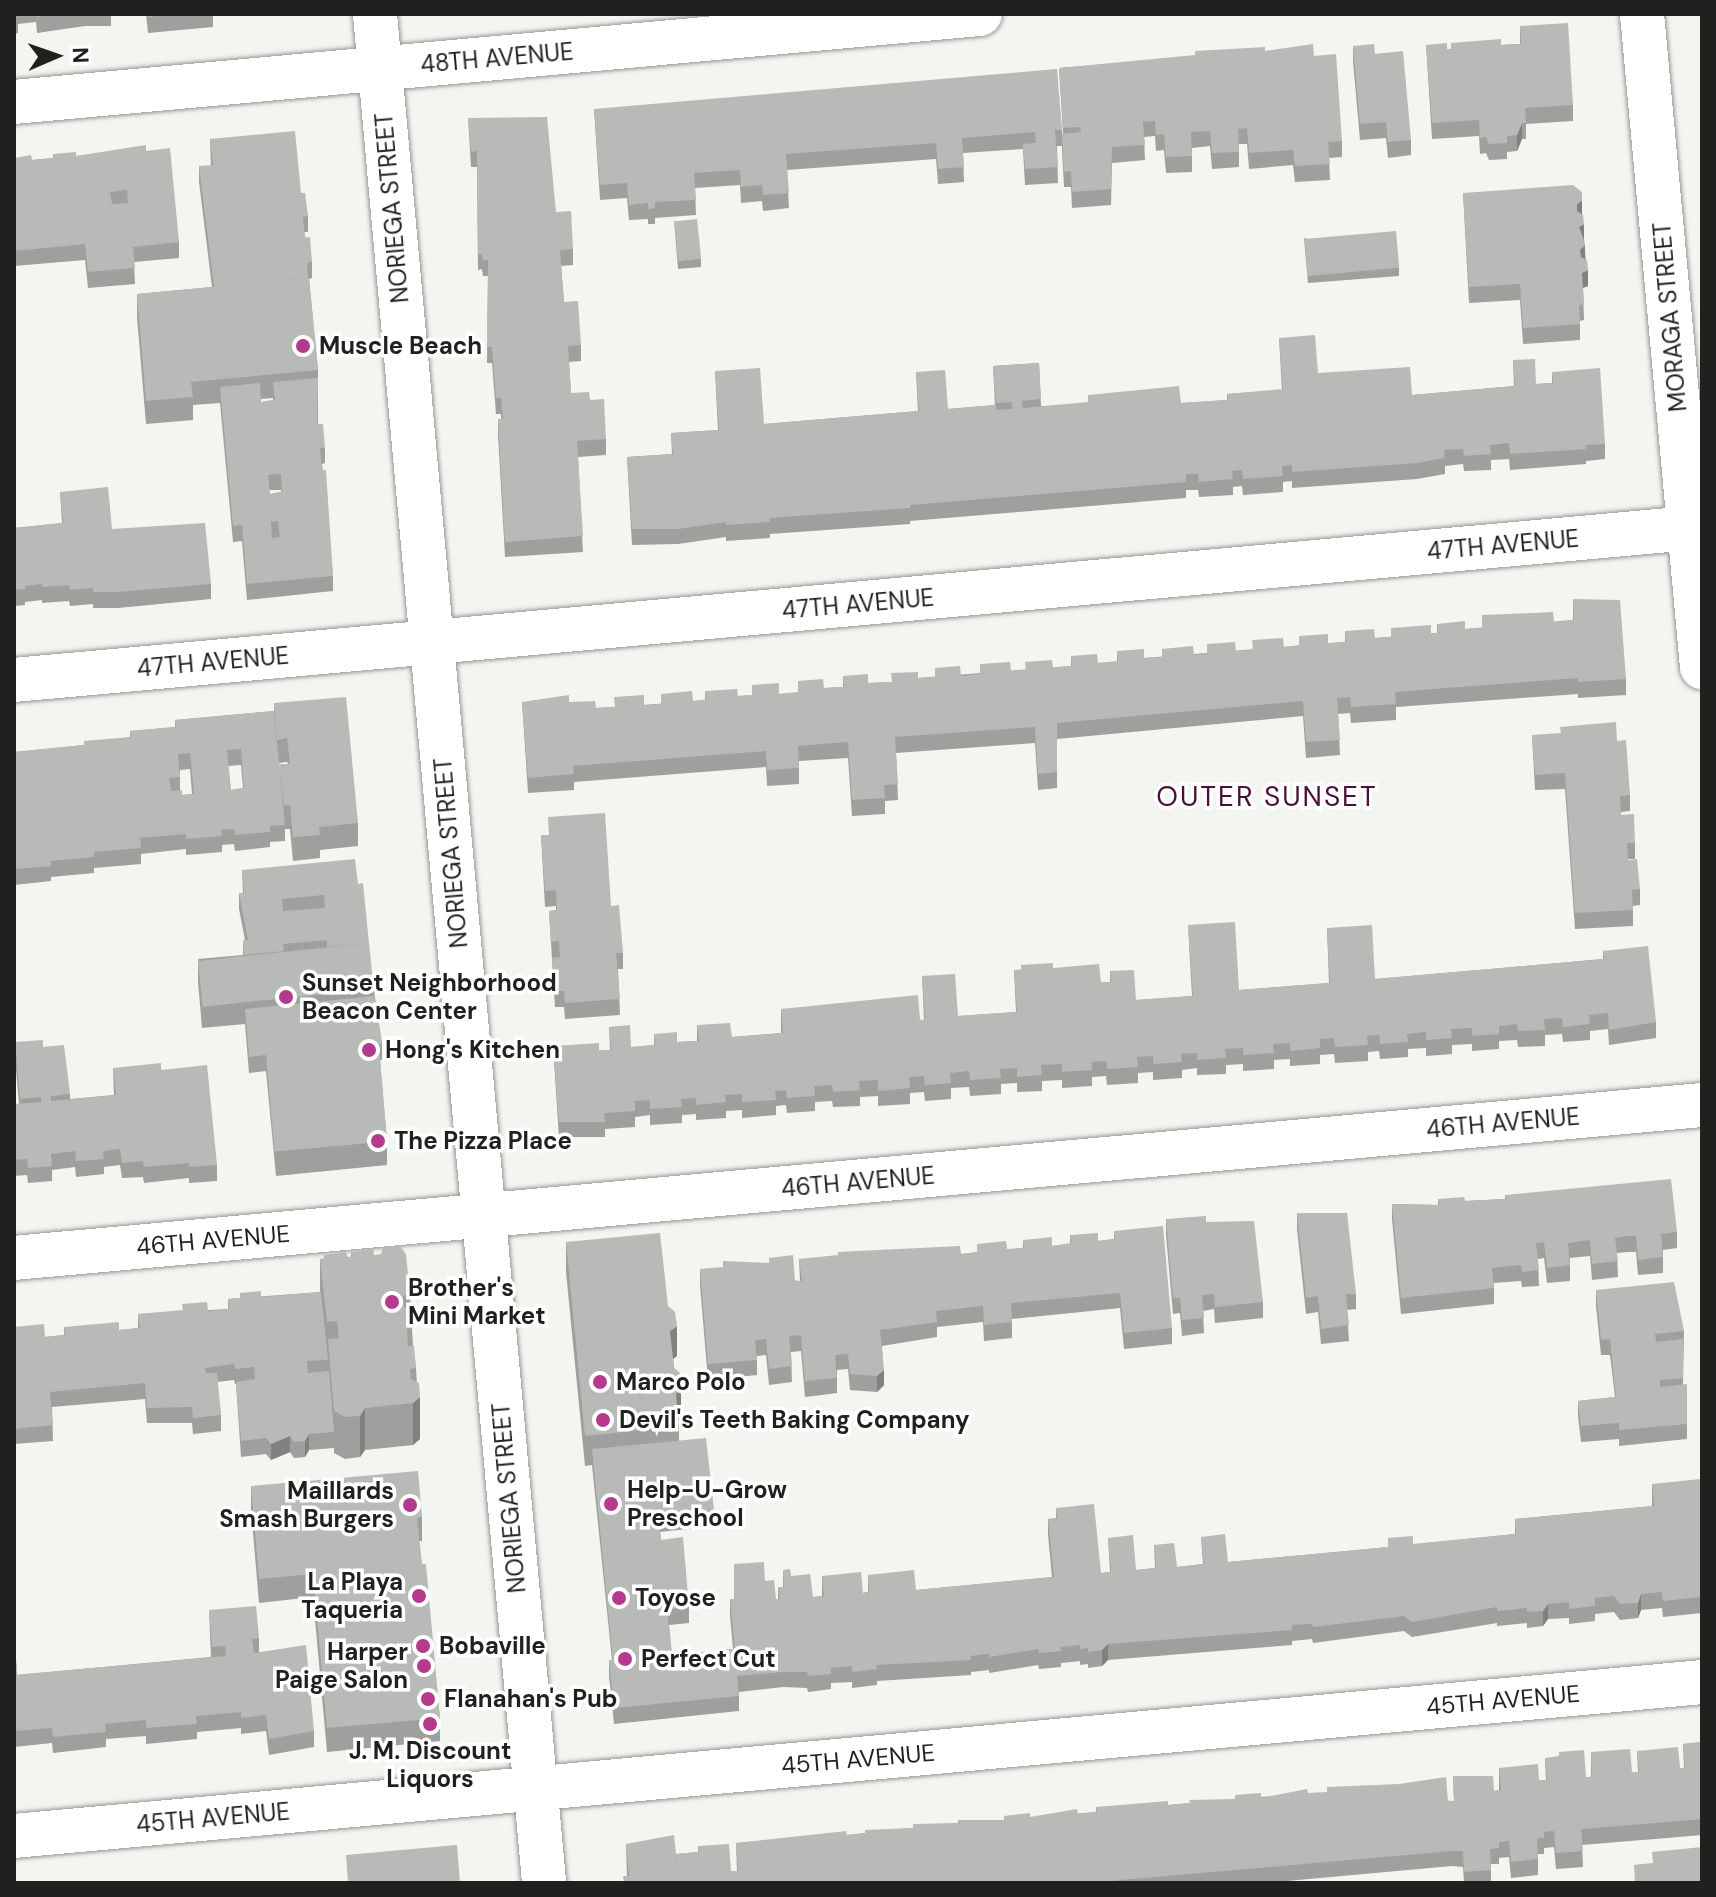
<!DOCTYPE html>
<style>
body{margin:0}
#map{position:relative;width:1716px;height:1897px;overflow:hidden;background:#f2f5f0;font-family:"DM Sans",sans-serif}
div>[style]{position:absolute}
.roads{filter:drop-shadow(0 0 2px #959893) drop-shadow(0 0 2px #959893)}
.minor>*{height:44px;margin:-22px;padding:0 22px;transform-origin:22px;border-radius:22px;background:#fff}
.tertiary>*{height:44px;margin:-22px;padding:0 22px;transform-origin:22px;border-radius:22px;background:#fff}
.wall>*{inset:0;background:#9da09d}
.shaded-wall>*{inset:0;background:#80827f}
.building>*{inset:0;background:#b7bab6;transform-origin:0 0}
.dots>*{width:22px;height:22px;translate:-50% -50%;box-sizing:border-box;border:4px solid #fff;border-radius:50%}
span{translate:-50% -50%;white-space:nowrap;text-align:center;line-height:1.15;-webkit-text-stroke:7px #fff;paint-order:stroke}
.street-label{font-size:24px;color:#1f211f}
.poi-label{font-size:24px;color:#1f211f;font-weight:700}
.left{translate:0 -50%;text-align:left}
.right{translate:-100% -50%;text-align:right}
.quarter-label{font-size:28px;color:#4b1038;letter-spacing:2px}
.frame{position:absolute;inset:0;border:16px solid #1f211f;pointer-events:none}
.north{position:absolute;left:16px;top:16px;width:80px;height:80px;-webkit-text-stroke:6px #fff;paint-order:stroke;rotate:88deg;font-size:22px;font-weight:700;line-height:32px;text-align:center;color:#1f211f}
.north::after{content:'';display:block;margin:auto;width:28px;height:36px;background:#1f211f;clip-path:polygon(50% 0,100% 100%,50% 72%,0 100%)}
</style>
<div id="map">
<div class="roads">
<div class="minor">
<i style="left:1642px;top:14px;width:656px;rotate:84.75deg"></i>
<i style="left:14px;top:102px;width:970px;rotate:-5.21deg"></i>
<i style="left:14px;top:680px;width:1695px;rotate:-5.18deg"></i>
<i style="left:14px;top:1258px;width:1695px;rotate:-5.18deg"></i>
<i style="left:14px;top:1836px;width:1695px;rotate:-5.21deg"></i>
</div>
<div class="tertiary">
<i style="left:375px;top:14px;width:1877px;rotate:84.83deg"></i>
</div>
</div>
<div class="wall">
<i style="clip-path:polygon(14px 14px,111px 14px,111px 26px,85px 26px,37px 33px,36px 22px,18px 24px,18px 33px,14px 34px)"></i>
<i style="clip-path:polygon(146px 14px,213px 14px,213px 27px,148px 33px)"></i>
<i style="clip-path:polygon(1520px 26px,1573px 105px,1573px 121px,1526px 124px,1526px 139px,1522px 139px,1517px 151px,1507px 152px,1507px 159px,1489px 160px,1486px 153px,1480px 154px,1479px 136px,1432px 139px,1426px 45px,1447px 49px,1451px 49px,1451px 43px,1501px 45px,1520px 44px)"></i>
<i style="clip-path:polygon(1353px 46px,1375px 54px,1411px 140px,1411px 155px,1388px 158px,1386px 138px,1360px 140px,1353px 61px)"></i>
<i style="clip-path:polygon(1265px 51px,1314px 56px,1342px 141px,1342px 157px,1329px 158px,1330px 180px,1295px 182px,1293px 165px,1249px 169px,1247px 144px,1239px 144px,1239px 167px,1212px 169px,1210px 146px,1192px 148px,1192px 172px,1166px 173px,1164px 150px,1156px 151px,1155px 136px,1144px 137px,1145px 160px,1112px 163px,1111px 205px,1072px 208px,1071px 187px,1064px 187px,1062px 150px,1062px 134px,1063px 134px,1059px 68px)"></i>
<i style="clip-path:polygon(594px 109px,1062px 130px,1062px 146px,1057px 146px,1058px 183px,1025px 185px,1023px 149px,963px 153px,964px 182px,938px 184px,936px 159px,787px 170px,789px 208px,763px 211px,762px 201px,741px 203px,740px 185px,695px 188px,696px 215px,655px 218px,655px 224px,648px 224px,648px 219px,629px 220px,627px 198px,600px 200px)"></i>
<i style="clip-path:polygon(468px 118px,556px 212px,573px 249px,573px 265px,561px 266px,564px 302px,581px 345px,581px 361px,569px 362px,571px 393px,590px 400px,606px 439px,606px 455px,578px 457px,583px 552px,505px 557px,498px 435px,498px 419px,501px 419px,501px 414px,496px 414px,492px 363px,487px 363px,488px 276px,483px 276px,482px 269px,478px 270px,477px 167px,471px 167px)"></i>
<i style="clip-path:polygon(evenodd,210px 139px,301px 193px,308px 216px,308px 232px,304px 232px,312px 262px,312px 278px,309px 279px,318px 370px,318px 424px,325px 448px,325px 463px,322px 464px,333px 576px,333px 591px,247px 600px,242px 541px,233px 542px,220px 403px,193px 405px,193px 420px,146px 424px,137px 317px,137px 294px,212px 287px,199px 182px,199px 166px,211px 166px,210px 139px,273px 398px,273px 400px,261px 402px,261px 399px,273px 398px,210px 139px,269px 490px,281px 490px,281px 492px,270px 494px,269px 490px)"></i>
<i style="clip-path:polygon(146px 151px,179px 242px,179px 258px,134px 262px,135px 284px,88px 288px,85px 260px,14px 266px,14px 158px,32px 160px,53px 158px,53px 154px,76px 156px)"></i>
<i style="clip-path:polygon(1463px 193px,1582px 214px,1588px 286px,1583px 288px,1584px 320px,1580px 321px,1580px 340px,1523px 344px,1520px 300px,1469px 303px)"></i>
<i style="clip-path:polygon(674px 220px,701px 259px,701px 267px,678px 269px)"></i>
<i style="clip-path:polygon(1304px 238px,1399px 268px,1399px 276px,1308px 283px)"></i>
<i style="clip-path:polygon(1279px 338px,1318px 373px,1412px 395px,1514px 386px,1513px 360px,1536px 384px,1552px 383px,1552px 372px,1605px 444px,1605px 459px,1586px 461px,1586px 464px,1510px 470px,1509px 459px,1491px 460px,1491px 470px,1464px 471px,1463px 464px,1445px 466px,1445px 474px,1417px 479px,1292px 488px,1292px 481px,1283px 482px,1283px 492px,1243px 495px,1242px 486px,1233px 487px,1233px 495px,1199px 497px,1198px 490px,1186px 490px,1186px 498px,910px 521px,910px 524px,770px 534px,770px 538px,726px 541px,726px 537px,678px 544px,632px 545px,627px 457px,672px 454px,671px 433px,718px 430px,715px 371px,764px 424px,918px 411px,916px 372px,948px 409px,995px 405px,993px 366px,1039px 363px,1041px 406px,1181px 403px,1227px 400px,1227px 394px,1282px 390px)"></i>
<i style="clip-path:polygon(60px 492px,112px 529px,211px 584px,211px 599px,118px 608px,93px 608px,93px 604px,70px 606px,69px 601px,42px 603px,42px 600px,25px 602px,25px 605px,14px 606px,14px 528px,62px 523px)"></i>
<i style="clip-path:polygon(1573px 599px,1626px 679px,1626px 695px,1578px 698px,1578px 694px,1396px 707px,1396px 720px,1351px 723px,1350px 713px,1338px 714px,1340px 755px,1306px 758px,1303px 716px,1057px 739px,1057px 788px,1038px 790px,1035px 743px,896px 753px,898px 800px,885px 801px,885px 814px,852px 816px,848px 758px,799px 761px,799px 784px,767px 786px,766px 767px,574px 782px,574px 790px,528px 793px,522px 702px,569px 702px,596px 708px,644px 705px,705px 700px,705px 691px,738px 696px,798px 693px,824px 688px,843px 687px,843px 676px,868px 683px,891px 682px,918px 678px,1071px 666px,1071px 656px,1098px 663px,1117px 662px,1117px 651px,1144px 658px,1345px 642px,1345px 631px,1375px 638px,1437px 633px,1437px 624px,1465px 629px,1573px 620px)"></i>
<i style="clip-path:polygon(evenodd,274px 703px,358px 823px,358px 846px,320px 850px,320px 858px,293px 861px,290px 829px,285px 829px,285px 841px,270px 842px,270px 847px,235px 851px,234px 844px,222px 845px,222px 852px,186px 855px,186px 849px,141px 854px,141px 864px,94px 868px,94px 873px,51px 877px,51px 881px,14px 885px,14px 752px,84px 745px,130px 737px,130px 731px,175px 727px,175px 720px,274px 711px,274px 703px,287px 762px,288px 764px,279px 769px,279px 763px,287px 762px,274px 703px,241px 765px,243px 788px,231px 790px,228px 766px,241px 765px,274px 703px,190px 769px,192px 794px,182px 795px,180px 790px,180px 770px,190px 769px)"></i>
<i style="clip-path:polygon(1532px 735px,1617px 741px,1630px 795px,1630px 811px,1621px 812px,1621px 815px,1635px 843px,1635px 859px,1628px 859px,1640px 889px,1640px 905px,1633px 906px,1633px 926px,1575px 929px,1565px 789px,1535px 790px)"></i>
<i style="clip-path:polygon(541px 835px,611px 906px,623px 953px,623px 969px,618px 969px,620px 1015px,565px 1019px,564px 1007px,555px 1007px,549px 911px,556px 910px,556px 906px,545px 907px)"></i>
<i style="clip-path:polygon(242px 870px,358px 884px,382px 1044px,382px 1060px,380px 1060px,387px 1142px,387px 1165px,276px 1176px,266px 1071px,249px 1073px,245px 1024px,202px 1028px,198px 982px,198px 959px,243px 955px,243px 941px,245px 940px,239px 909px,239px 893px,243px 893px)"></i>
<i style="clip-path:polygon(1188px 925px,1239px 990px,1329px 983px,1327px 928px,1375px 979px,1603px 959px,1603px 951px,1656px 1022px,1656px 1038px,1609px 1045px,1608px 1029px,1590px 1031px,1590px 1040px,1563px 1042px,1562px 1034px,1545px 1035px,1545px 1046px,1518px 1047px,1517px 1040px,1499px 1041px,1499px 1049px,1472px 1051px,1472px 1044px,1452px 1045px,1452px 1054px,1426px 1056px,1426px 1048px,1408px 1049px,1408px 1057px,1380px 1059px,1379px 1051px,1368px 1052px,1368px 1061px,1335px 1063px,1334px 1054px,1320px 1055px,1320px 1064px,1290px 1066px,1290px 1059px,1274px 1060px,1274px 1069px,1243px 1071px,1243px 1064px,1226px 1065px,1226px 1074px,1197px 1075px,1197px 1068px,1182px 1070px,1182px 1078px,1153px 1080px,1153px 1072px,1138px 1073px,1138px 1083px,1107px 1085px,1106px 1076px,1092px 1077px,1092px 1086px,1062px 1088px,1062px 1080px,1042px 1081px,1042px 1091px,1017px 1092px,1017px 1083px,1001px 1084px,1001px 1094px,970px 1096px,969px 1087px,951px 1088px,951px 1099px,925px 1101px,924px 1092px,910px 1093px,910px 1104px,878px 1106px,878px 1096px,860px 1097px,860px 1106px,833px 1107px,832px 1101px,815px 1102px,815px 1111px,787px 1113px,786px 1105px,776px 1106px,776px 1115px,742px 1118px,742px 1110px,726px 1111px,726px 1118px,696px 1120px,696px 1114px,682px 1115px,682px 1123px,650px 1125px,650px 1115px,635px 1117px,635px 1127px,605px 1129px,605px 1137px,559px 1137px,553px 1046px,599px 1050px,610px 1050px,609px 1027px,631px 1047px,654px 1045px,654px 1034px,677px 1042px,697px 1041px,697px 1025px,732px 1037px,781px 1033px,781px 1009px,924px 1020px,922px 976px,958px 1016px,1016px 1012px,1014px 970px,1053px 968px,1101px 982px,1110px 982px,1110px 971px,1136px 1000px,1192px 996px)"></i>
<i style="clip-path:polygon(15px 1042px,43px 1047px,70px 1094px,70px 1099px,114px 1095px,113px 1068px,161px 1070px,217px 1165px,217px 1181px,189px 1183px,189px 1178px,144px 1183px,143px 1177px,122px 1178px,120px 1165px,104px 1167px,104px 1174px,76px 1177px,75px 1167px,52px 1170px,52px 1181px,28px 1183px,27px 1175px,14px 1176px,14px 1104px,19px 1104px,15px 1058px)"></i>
<i style="clip-path:polygon(1505px 1195px,1677px 1232px,1677px 1248px,1663px 1250px,1663px 1273px,1638px 1275px,1636px 1252px,1628px 1252px,1617px 1253px,1618px 1277px,1592px 1280px,1590px 1256px,1570px 1258px,1570px 1281px,1547px 1283px,1544px 1258px,1538px 1259px,1539px 1286px,1522px 1287px,1521px 1281px,1494px 1283px,1494px 1304px,1401px 1314px,1392px 1219px,1392px 1204px,1438px 1205px,1438px 1199px,1465px 1201px,1505px 1199px)"></i>
<i style="clip-path:polygon(1297px 1213px,1356px 1294px,1356px 1309px,1347px 1310px,1349px 1341px,1321px 1344px,1318px 1312px,1306px 1314px,1297px 1229px)"></i>
<i style="clip-path:polygon(1166px 1219px,1206px 1222px,1263px 1302px,1263px 1318px,1215px 1323px,1214px 1309px,1203px 1311px,1204px 1333px,1182px 1336px,1180px 1313px,1173px 1314px,1166px 1235px)"></i>
<i style="clip-path:polygon(1114px 1231px,1172px 1328px,1172px 1344px,1124px 1349px,1120px 1308px,1012px 1319px,1012px 1338px,984px 1341px,983px 1322px,937px 1327px,937px 1337px,882px 1346px,884px 1385px,877px 1392px,850px 1390px,848px 1369px,837px 1370px,837px 1393px,805px 1397px,801px 1351px,791px 1352px,792px 1382px,769px 1385px,766px 1355px,757px 1356px,757px 1375px,708px 1380px,700px 1285px,700px 1269px,800px 1281px,799px 1259px,961px 1254px,1023px 1248px,1023px 1240px,1052px 1246px,1070px 1244px,1070px 1235px,1098px 1241px,1114px 1239px)"></i>
<i style="clip-path:polygon(566px 1242px,668px 1306px,677px 1356px,673px 1359px,681px 1417px,679px 1420px,679px 1441px,714px 1510px,714px 1526px,660px 1532px,661px 1540px,689px 1607px,689px 1623px,669px 1625px,672px 1655px,733px 1649px,730px 1615px,730px 1599px,734px 1599px,765px 1581px,776px 1599px,778px 1599px,778px 1587px,783px 1587px,783px 1570px,791px 1576px,813px 1597px,822px 1596px,822px 1576px,863px 1593px,868px 1592px,868px 1575px,916px 1590px,1052px 1577px,1048px 1535px,1048px 1519px,1056px 1518px,1056px 1508px,1101px 1573px,1110px 1572px,1108px 1538px,1136px 1570px,1155px 1568px,1154px 1545px,1177px 1567px,1203px 1564px,1201px 1537px,1228px 1562px,1388px 1547px,1515px 1534px,1515px 1519px,1652px 1506px,1652px 1484px,1702px 1491px,1702px 1613px,1663px 1617px,1662px 1608px,1641px 1610px,1638px 1618px,1620px 1620px,1614px 1612px,1595px 1614px,1595px 1621px,1569px 1624px,1569px 1618px,1548px 1619px,1543px 1626px,1527px 1628px,1527px 1623px,1497px 1626px,1497px 1623px,1412px 1637px,1404px 1631px,1313px 1643px,1312px 1639px,1292px 1641px,1292px 1645px,1108px 1660px,1102px 1666px,1088px 1668px,1088px 1664px,1080px 1665px,1080px 1661px,1061px 1663px,1061px 1667px,1039px 1669px,1038px 1665px,989px 1673px,989px 1670px,971px 1672px,971px 1675px,877px 1681px,877px 1685px,852px 1688px,852px 1682px,831px 1683px,831px 1689px,808px 1692px,807px 1688px,783px 1687px,739px 1692px,739px 1711px,614px 1724px,609px 1676px,609px 1660px,612px 1660px,592px 1465px,585px 1466px,566px 1272px)"></i>
<i style="clip-path:polygon(351px 1252px,374px 1255px,410px 1295px,413px 1346px,416px 1368px,420px 1439px,413px 1445px,365px 1450px,360px 1457px,345px 1459px,334px 1453px,334px 1448px,309px 1450px,305px 1457px,294px 1458px,290px 1452px,271px 1460px,266px 1454px,241px 1457px,236px 1384px,235px 1384px,234px 1380px,217px 1382px,221px 1415px,221px 1431px,193px 1434px,192px 1423px,147px 1423px,145px 1399px,52px 1407px,53px 1441px,14px 1444px,14px 1327px,45px 1337px,64px 1335px,64px 1327px,119px 1330px,138px 1328px,138px 1314px,228px 1309px,228px 1299px,320px 1292px,320px 1259px,324px 1259px,324px 1255px,351px 1257px)"></i>
<i style="clip-path:polygon(1596px 1290px,1684px 1331px,1683px 1385px,1687px 1384px,1687px 1439px,1619px 1446px,1619px 1439px,1581px 1442px,1578px 1416px,1578px 1401px,1615px 1397px,1610px 1355px,1601px 1355px,1596px 1306px)"></i>
<i style="clip-path:polygon(251px 1486px,422px 1517px,422px 1541px,419px 1541px,440px 1718px,440px 1741px,327px 1752px,313px 1597px,259px 1603px,251px 1509px)"></i>
<i style="clip-path:polygon(209px 1610px,259px 1638px,259px 1652px,314px 1731px,314px 1747px,269px 1755px,266px 1731px,241px 1734px,241px 1728px,197px 1732px,197px 1739px,146px 1744px,146px 1736px,106px 1739px,106px 1747px,53px 1753px,52px 1743px,14px 1747px,14px 1638px,17px 1675px,211px 1657px)"></i>
<i style="clip-path:polygon(1702px 1742px,1702px 1835px,1582px 1845px,1583px 1867px,1556px 1869px,1554px 1847px,1544px 1848px,1544px 1854px,1538px 1854px,1538px 1875px,1511px 1878px,1509px 1857px,1499px 1858px,1499px 1864px,1491px 1864px,1491px 1883px,1464px 1883px,1463px 1867px,1452px 1866px,1265px 1883px,623px 1883px,627px 1876px,626px 1844px,676px 1854px,698px 1852px,698px 1846px,731px 1871px,737px 1871px,736px 1843px,847px 1835px,958px 1823px,958px 1820px,1004px 1820px,1096px 1812px,1096px 1807px,1168px 1805px,1308px 1793px,1454px 1801px,1453px 1776px,1494px 1791px,1499px 1790px,1499px 1768px,1539px 1780px,1546px 1780px,1545px 1758px,1586px 1777px,1591px 1777px,1591px 1752px,1632px 1772px,1638px 1772px,1637px 1751px,1680px 1768px,1684px 1768px,1683px 1744px)"></i>
</div>
<div class="shaded-wall">
<i style="clip-path:polygon(1522px 123px,1522px 139px,1517px 151px,1517px 135px)"></i>
<i style="clip-path:polygon(1582px 200px,1582px 215px,1577px 219px,1577px 204px)"></i>
<i style="clip-path:polygon(1584px 224px,1584px 240px,1579px 227px)"></i>
<i style="clip-path:polygon(1585px 245px,1585px 261px,1580px 266px,1580px 250px)"></i>
<i style="clip-path:polygon(1588px 270px,1588px 286px,1582px 288px,1582px 273px)"></i>
<i style="clip-path:polygon(677px 1326px,677px 1356px,670px 1361px,670px 1331px)"></i>
<i style="clip-path:polygon(884px 1370px,884px 1385px,877px 1392px,877px 1376px)"></i>
<i style="clip-path:polygon(681px 1387px,681px 1417px,676px 1424px,676px 1394px)"></i>
<i style="clip-path:polygon(420px 1397px,420px 1439px,413px 1445px,413px 1403px)"></i>
<i style="clip-path:polygon(365px 1408px,365px 1450px,360px 1457px,360px 1416px)"></i>
<i style="clip-path:polygon(309px 1434px,309px 1450px,305px 1457px,305px 1441px)"></i>
<i style="clip-path:polygon(290px 1436px,290px 1452px,271px 1460px,271px 1444px)"></i>
<i style="clip-path:polygon(1641px 1594px,1641px 1610px,1638px 1618px,1638px 1603px)"></i>
<i style="clip-path:polygon(1548px 1604px,1548px 1619px,1543px 1626px,1543px 1611px)"></i>
<i style="clip-path:polygon(1108px 1644px,1108px 1660px,1102px 1666px,1102px 1650px)"></i>
</div>
<div class="building">
<i style="clip-path:polygon(36px 14px,57px 14px,37px 17px)"></i>
<i style="clip-path:polygon(148px 14px,179px 14px,148px 17px)"></i>
<i style="clip-path:polygon(1568px 23px,1573px 105px,1525px 108px,1526px 123px,1522px 123px,1517px 135px,1507px 136px,1507px 143px,1489px 144px,1486px 137px,1480px 138px,1479px 120px,1432px 123px,1426px 45px,1447px 43px,1447px 49px,1451px 49px,1451px 43px,1501px 39px,1501px 45px,1521px 44px,1520px 26px)"></i>
<i style="clip-path:polygon(1313px 44px,1314px 56px,1336px 54px,1342px 141px,1328px 142px,1330px 164px,1295px 166px,1293px 150px,1249px 153px,1247px 128px,1238px 129px,1239px 152px,1212px 153px,1210px 131px,1191px 132px,1192px 156px,1166px 157px,1164px 134px,1156px 135px,1155px 121px,1143px 122px,1145px 145px,1112px 147px,1111px 189px,1072px 192px,1071px 171px,1064px 172px,1062px 134px,1081px 132px,1080px 127px,1063px 128px,1059px 68px,1195px 55px,1195px 51px,1265px 47px,1265px 51px)"></i>
<i style="clip-path:polygon(1374px 44px,1375px 54px,1403px 51px,1411px 140px,1388px 142px,1386px 122px,1360px 124px,1353px 46px)"></i>
<i style="clip-path:polygon(1057px 69px,1062px 130px,1055px 130px,1058px 167px,1025px 169px,1023px 144px,1036px 143px,1035px 132px,962px 138px,964px 167px,938px 169px,936px 143px,786px 154px,789px 193px,763px 195px,762px 185px,741px 187px,740px 170px,694px 173px,696px 200px,655px 202px,655px 208px,648px 209px,648px 203px,629px 205px,627px 183px,600px 185px,594px 109px)"></i>
<i style="clip-path:polygon(547px 117px,556px 212px,571px 211px,573px 249px,560px 250px,564px 302px,578px 301px,581px 345px,568px 346px,571px 393px,589px 392px,590px 400px,604px 399px,606px 439px,577px 441px,583px 536px,505px 542px,498px 419px,503px 419px,501px 398px,496px 398px,492px 347px,487px 347px,488px 260px,483px 261px,482px 254px,478px 254px,477px 151px,471px 152px,468px 118px)"></i>
<i style="clip-path:polygon(295px 131px,301px 193px,305px 193px,308px 216px,303px 217px,305px 238px,310px 237px,312px 262px,307px 263px,308px 278px,214px 287px,199px 166px,213px 165px,210px 139px)"></i>
<i style="clip-path:polygon(evenodd,146px 145px,146px 151px,170px 148px,179px 242px,133px 247px,135px 268px,88px 272px,85px 244px,14px 251px,14px 158px,31px 155px,32px 160px,54px 158px,53px 154px,76px 152px,76px 156px,146px 145px,127px 190px,128px 203px,112px 204px,110px 192px,127px 190px)"></i>
<i style="clip-path:polygon(1573px 185px,1582px 192px,1582px 200px,1577px 204px,1577px 211px,1583px 215px,1584px 224px,1579px 227px,1585px 245px,1580px 250px,1581px 257px,1587px 260px,1588px 270px,1582px 273px,1584px 304px,1579px 305px,1580px 324px,1523px 328px,1520px 284px,1469px 287px,1463px 193px)"></i>
<i style="left:697px;top:219px;width:40px;height:23px;rotate:84deg"></i>
<i style="left:1396px;top:231px;width:37px;height:92px;rotate:85deg"></i>
<i style="clip-path:polygon(309px 278px,318px 370px,191px 382px,193px 397px,146px 401px,137px 294px)"></i>
<i style="clip-path:polygon(1315px 335px,1318px 373px,1410px 367px,1412px 395px,1515px 386px,1513px 360px,1535px 359px,1536px 384px,1553px 383px,1552px 372px,1600px 368px,1605px 444px,1586px 445px,1586px 449px,1510px 454px,1509px 443px,1490px 445px,1491px 454px,1464px 456px,1463px 449px,1444px 450px,1445px 458px,1417px 463px,1292px 472px,1292px 465px,1282px 466px,1283px 476px,1243px 479px,1242px 470px,1232px 471px,1233px 479px,1199px 482px,1198px 474px,1186px 474px,1186px 482px,910px 505px,910px 508px,769px 518px,770px 522px,726px 525px,726px 522px,678px 529px,632px 529px,627px 457px,673px 454px,671px 433px,719px 430px,715px 371px,760px 368px,764px 424px,919px 411px,916px 372px,945px 370px,948px 409px,996px 405px,996px 410px,1012px 409px,1012px 402px,996px 403px,993px 366px,1039px 363px,1041px 399px,1022px 401px,1023px 408px,1088px 402px,1088px 395px,1179px 386px,1181px 403px,1228px 400px,1227px 394px,1283px 389px,1279px 338px)"></i>
<i style="clip-path:polygon(evenodd,318px 378px,317px 424px,323px 424px,325px 448px,320px 448px,322px 470px,326px 470px,333px 576px,247px 584px,242px 525px,233px 526px,220px 387px,260px 383px,261px 402px,275px 400px,273px 382px,318px 378px,281px 474px,282px 492px,270px 494px,268px 475px,281px 474px,318px 378px,278px 521px,280px 537px,272px 538px,271px 522px,278px 521px)"></i>
<i style="clip-path:polygon(108px 487px,112px 529px,205px 523px,211px 584px,118px 592px,93px 592px,93px 588px,70px 590px,69px 585px,42px 587px,42px 584px,25px 586px,25px 589px,14px 590px,14px 528px,63px 523px,60px 492px)"></i>
<i style="clip-path:polygon(1573px 599px,1620px 600px,1626px 679px,1578px 682px,1578px 678px,1395px 692px,1396px 704px,1351px 707px,1350px 697px,1337px 698px,1340px 740px,1306px 742px,1303px 701px,1057px 723px,1057px 772px,1038px 774px,1035px 727px,895px 737px,898px 784px,884px 785px,885px 798px,852px 800px,848px 742px,798px 746px,799px 768px,767px 770px,766px 751px,573px 766px,574px 774px,528px 778px,522px 702px,569px 695px,569px 702px,595px 701px,596px 708px,615px 707px,614px 697px,644px 695px,644px 705px,661px 704px,661px 694px,692px 691px,693px 701px,706px 700px,705px 691px,737px 689px,738px 696px,752px 695px,752px 685px,779px 683px,779px 694px,798px 692px,798px 681px,823px 679px,824px 688px,844px 687px,843px 676px,868px 674px,868px 683px,892px 682px,891px 673px,918px 672px,918px 678px,935px 677px,935px 668px,960px 666px,961px 676px,980px 674px,980px 664px,1010px 662px,1011px 671px,1026px 670px,1025px 662px,1052px 660px,1053px 668px,1072px 666px,1071px 656px,1097px 654px,1098px 663px,1118px 661px,1117px 651px,1144px 649px,1144px 658px,1162px 657px,1162px 649px,1193px 646px,1194px 655px,1207px 654px,1207px 644px,1235px 642px,1236px 651px,1253px 650px,1252px 640px,1283px 638px,1284px 647px,1299px 645px,1299px 636px,1328px 634px,1328px 643px,1346px 642px,1345px 631px,1374px 629px,1375px 638px,1391px 637px,1391px 628px,1431px 625px,1431px 633px,1438px 633px,1437px 624px,1465px 621px,1465px 629px,1482px 628px,1482px 615px,1553px 612px,1554px 622px,1574px 620px)"></i>
<i style="clip-path:polygon(346px 697px,358px 823px,319px 827px,320px 835px,293px 837px,290px 805px,284px 806px,279px 764px,290px 764px,287px 738px,277px 740px,274px 703px)"></i>
<i style="clip-path:polygon(evenodd,274px 711px,285px 825px,270px 826px,270px 832px,235px 835px,234px 829px,221px 830px,222px 836px,186px 839px,186px 834px,140px 838px,141px 848px,94px 852px,94px 857px,51px 861px,51px 866px,14px 869px,14px 752px,84px 745px,84px 741px,131px 737px,130px 731px,176px 727px,175px 720px,274px 711px,241px 749px,244px 788px,231px 790px,227px 750px,241px 749px,274px 711px,190px 753px,194px 794px,182px 795px,182px 790px,171px 791px,169px 778px,180px 777px,178px 754px,190px 753px)"></i>
<i style="clip-path:polygon(1616px 722px,1617px 741px,1626px 740px,1630px 795px,1620px 796px,1621px 815px,1634px 814px,1635px 843px,1627px 843px,1628px 860px,1637px 859px,1640px 889px,1632px 890px,1633px 910px,1575px 913px,1565px 773px,1535px 775px,1532px 735px,1561px 733px,1560px 727px)"></i>
<i style="clip-path:polygon(605px 813px,611px 906px,619px 905px,623px 953px,616px 953px,620px 999px,565px 1003px,564px 991px,555px 991px,552px 958px,560px 957px,559px 941px,551px 942px,549px 911px,557px 910px,556px 890px,545px 891px,541px 835px,549px 835px,548px 817px)"></i>
<i style="clip-path:polygon(evenodd,355px 859px,358px 884px,363px 883px,369px 943px,327px 947px,327px 940px,283px 944px,284px 951px,244px 955px,243px 941px,248px 940px,239px 893px,244px 893px,242px 870px,355px 859px,324px 895px,325px 908px,283px 911px,282px 899px,324px 895px)"></i>
<i style="clip-path:polygon(1235px 922px,1239px 990px,1330px 983px,1327px 928px,1372px 925px,1375px 979px,1604px 959px,1603px 951px,1648px 946px,1656px 1022px,1609px 1030px,1608px 1013px,1589px 1015px,1590px 1024px,1563px 1027px,1562px 1018px,1544px 1019px,1545px 1030px,1518px 1031px,1517px 1024px,1499px 1026px,1499px 1034px,1472px 1036px,1472px 1028px,1451px 1029px,1452px 1038px,1426px 1040px,1426px 1032px,1407px 1034px,1408px 1042px,1380px 1044px,1379px 1035px,1367px 1036px,1368px 1045px,1335px 1047px,1334px 1038px,1320px 1039px,1320px 1048px,1290px 1051px,1290px 1043px,1273px 1044px,1274px 1053px,1243px 1055px,1243px 1048px,1225px 1049px,1226px 1058px,1197px 1060px,1197px 1053px,1181px 1054px,1182px 1062px,1153px 1064px,1153px 1056px,1137px 1057px,1138px 1067px,1107px 1069px,1106px 1061px,1092px 1062px,1092px 1070px,1062px 1072px,1062px 1064px,1041px 1065px,1042px 1075px,1017px 1077px,1017px 1068px,1000px 1069px,1001px 1078px,970px 1080px,969px 1071px,950px 1073px,951px 1083px,925px 1085px,924px 1076px,909px 1077px,910px 1088px,878px 1091px,878px 1080px,859px 1081px,860px 1090px,833px 1092px,832px 1085px,814px 1086px,815px 1096px,787px 1098px,786px 1090px,775px 1091px,776px 1100px,742px 1102px,742px 1094px,725px 1095px,726px 1102px,696px 1105px,696px 1098px,681px 1099px,682px 1107px,650px 1109px,650px 1100px,635px 1101px,635px 1111px,604px 1113px,605px 1122px,559px 1122px,553px 1046px,599px 1043px,599px 1050px,611px 1050px,609px 1027px,630px 1025px,631px 1047px,655px 1045px,654px 1034px,677px 1032px,677px 1042px,699px 1041px,697px 1025px,730px 1023px,732px 1037px,783px 1033px,781px 1009px,918px 995px,920px 1020px,925px 1020px,922px 976px,955px 974px,958px 1016px,1017px 1012px,1014px 970px,1021px 970px,1021px 965px,1053px 963px,1053px 968px,1099px 964px,1101px 982px,1111px 982px,1110px 971px,1134px 970px,1136px 1000px,1193px 996px,1188px 925px)"></i>
<i style="left:369px;top:943px;width:46px;height:172px;rotate:84deg"></i>
<i style="clip-path:polygon(374px 996px,382px 1044px,378px 1044px,378px 1037px,266px 1048px,266px 1055px,249px 1057px,245px 1009px)"></i>
<i style="left:378px;top:1037px;width:105px;height:113px;rotate:85deg"></i>
<i style="clip-path:polygon(43px 1040px,43px 1047px,64px 1045px,70px 1094px,51px 1096px,51px 1101px,116px 1095px,113px 1068px,161px 1063px,161px 1070px,207px 1065px,217px 1165px,189px 1167px,189px 1163px,144px 1167px,143px 1161px,122px 1163px,120px 1149px,103px 1151px,104px 1159px,76px 1161px,75px 1151px,51px 1154px,52px 1166px,28px 1168px,27px 1159px,14px 1160px,14px 1104px,41px 1102px,41px 1097px,20px 1099px,15px 1042px)"></i>
<i style="clip-path:polygon(1671px 1179px,1677px 1232px,1661px 1234px,1663px 1257px,1638px 1260px,1636px 1236px,1628px 1236px,1615px 1238px,1618px 1261px,1592px 1264px,1590px 1240px,1568px 1243px,1570px 1265px,1547px 1268px,1544px 1242px,1536px 1243px,1539px 1270px,1522px 1272px,1521px 1265px,1492px 1268px,1494px 1288px,1401px 1298px,1392px 1204px,1439px 1205px,1438px 1199px,1464px 1197px,1465px 1201px,1506px 1199px,1505px 1195px)"></i>
<i style="clip-path:polygon(1297px 1213px,1347px 1213px,1356px 1294px,1346px 1294px,1349px 1325px,1321px 1329px,1318px 1296px,1306px 1298px)"></i>
<i style="clip-path:polygon(1206px 1216px,1206px 1222px,1254px 1221px,1263px 1302px,1215px 1307px,1214px 1294px,1202px 1295px,1204px 1318px,1182px 1320px,1180px 1298px,1173px 1298px,1166px 1219px)"></i>
<i style="clip-path:polygon(1163px 1226px,1172px 1328px,1124px 1333px,1120px 1293px,1011px 1303px,1012px 1322px,984px 1325px,983px 1306px,936px 1311px,937px 1322px,880px 1330px,884px 1370px,877px 1376px,850px 1374px,848px 1354px,835px 1355px,837px 1378px,805px 1381px,801px 1335px,789px 1336px,792px 1366px,769px 1369px,766px 1339px,755px 1340px,757px 1360px,708px 1364px,700px 1269px,723px 1267px,723px 1261px,769px 1263px,769px 1258px,793px 1255px,795px 1281px,802px 1281px,799px 1259px,838px 1255px,838px 1252px,960px 1246px,961px 1254px,977px 1252px,977px 1244px,1006px 1241px,1007px 1249px,1024px 1248px,1023px 1240px,1052px 1237px,1052px 1246px,1071px 1243px,1070px 1235px,1098px 1233px,1098px 1241px,1115px 1239px,1114px 1231px)"></i>
<i style="clip-path:polygon(660px 1233px,668px 1306px,675px 1312px,677px 1326px,670px 1331px,674px 1368px,680px 1373px,681px 1387px,676px 1394px,679px 1426px,585px 1436px,566px 1242px)"></i>
<i style="clip-path:polygon(400px 1246px,406px 1254px,410px 1295px,403px 1296px,404px 1307px,411px 1306px,413px 1328px,407px 1329px,408px 1346px,414px 1346px,416px 1368px,410px 1369px,411px 1379px,419px 1383px,420px 1397px,413px 1403px,365px 1408px,360px 1416px,345px 1417px,334px 1411px,328px 1339px,339px 1338px,337px 1321px,327px 1322px,320px 1259px,324px 1258px,324px 1255px,346px 1252px,347px 1257px,352px 1257px,351px 1252px,373px 1249px,374px 1255px,381px 1254px,383px 1247px)"></i>
<i style="clip-path:polygon(1674px 1282px,1684px 1331px,1655px 1334px,1656px 1342px,1683px 1339px,1683px 1378px,1660px 1380px,1660px 1387px,1687px 1384px,1687px 1424px,1619px 1430px,1619px 1423px,1581px 1426px,1578px 1401px,1616px 1397px,1610px 1339px,1601px 1340px,1596px 1290px)"></i>
<i style="clip-path:polygon(261px 1291px,261px 1297px,321px 1292px,328px 1360px,307px 1361px,308px 1373px,329px 1371px,334px 1432px,309px 1434px,305px 1441px,294px 1442px,290px 1436px,271px 1444px,266px 1438px,241px 1441px,236px 1382px,255px 1379px,254px 1367px,235px 1369px,234px 1364px,205px 1368px,206px 1373px,217px 1373px,221px 1415px,193px 1418px,192px 1407px,147px 1408px,145px 1383px,50px 1392px,53px 1425px,14px 1429px,14px 1327px,44px 1324px,45px 1337px,65px 1335px,64px 1327px,119px 1322px,119px 1330px,140px 1328px,138px 1314px,183px 1310px,182px 1304px,207px 1302px,208px 1311px,229px 1309px,228px 1299px,240px 1298px,240px 1293px)"></i>
<i style="clip-path:polygon(706px 1438px,714px 1510px,659px 1516px,661px 1540px,683px 1537px,689px 1607px,667px 1609px,672px 1655px,735px 1649px,730px 1599px,734px 1599px,734px 1564px,764px 1562px,765px 1581px,774px 1580px,776px 1599px,780px 1599px,778px 1587px,784px 1587px,783px 1570px,790px 1569px,791px 1576px,810px 1574px,813px 1597px,824px 1596px,822px 1576px,861px 1572px,863px 1593px,869px 1592px,868px 1575px,914px 1570px,916px 1590px,1054px 1577px,1048px 1519px,1057px 1518px,1056px 1508px,1094px 1504px,1101px 1573px,1111px 1572px,1108px 1538px,1133px 1535px,1136px 1570px,1156px 1568px,1154px 1545px,1174px 1543px,1177px 1567px,1204px 1564px,1201px 1537px,1225px 1534px,1228px 1562px,1388px 1547px,1388px 1538px,1413px 1536px,1413px 1544px,1516px 1534px,1515px 1519px,1654px 1506px,1652px 1484px,1701px 1479px,1702px 1491px,1702px 1597px,1663px 1601px,1662px 1592px,1641px 1594px,1638px 1603px,1620px 1604px,1614px 1596px,1595px 1598px,1595px 1606px,1569px 1609px,1569px 1602px,1548px 1604px,1543px 1611px,1527px 1612px,1527px 1608px,1497px 1611px,1497px 1607px,1412px 1622px,1404px 1616px,1313px 1627px,1312px 1624px,1292px 1625px,1292px 1630px,1108px 1644px,1102px 1650px,1088px 1652px,1088px 1648px,1080px 1649px,1080px 1645px,1060px 1647px,1061px 1651px,1039px 1653px,1038px 1649px,989px 1657px,989px 1654px,970px 1656px,971px 1660px,876px 1665px,877px 1669px,852px 1672px,852px 1666px,831px 1668px,831px 1674px,808px 1676px,807px 1672px,783px 1672px,737px 1676px,739px 1696px,614px 1708px,609px 1660px,613px 1660px,592px 1449px)"></i>
<i style="clip-path:polygon(418px 1471px,422px 1517px,417px 1518px,422px 1564px,426px 1564px,440px 1718px,327px 1728px,313px 1574px,259px 1579px,251px 1486px)"></i>
<i style="clip-path:polygon(256px 1606px,259px 1638px,252px 1639px,254px 1653px,306px 1645px,314px 1731px,269px 1739px,266px 1715px,241px 1718px,241px 1712px,196px 1716px,197px 1724px,146px 1728px,146px 1720px,105px 1724px,106px 1732px,53px 1737px,52px 1728px,14px 1731px,14px 1675px,226px 1656px,225px 1646px,212px 1647px,209px 1610px)"></i>
<i style="clip-path:polygon(14px 1638px,17px 1669px,14px 1669px)"></i>
<i style="clip-path:polygon(1702px 1742px,1702px 1819px,1581px 1829px,1583px 1851px,1556px 1853px,1554px 1831px,1544px 1832px,1544px 1838px,1537px 1838px,1538px 1859px,1511px 1862px,1509px 1841px,1499px 1842px,1499px 1848px,1490px 1849px,1491px 1870px,1464px 1872px,1463px 1851px,1452px 1851px,1087px 1883px,679px 1883px,676px 1854px,699px 1852px,698px 1846px,729px 1844px,731px 1871px,738px 1871px,736px 1843px,846px 1831px,847px 1835px,865px 1833px,865px 1830px,913px 1828px,913px 1824px,959px 1823px,958px 1820px,1004px 1820px,1004px 1816px,1030px 1813px,1030px 1817px,1077px 1809px,1078px 1814px,1097px 1812px,1096px 1807px,1168px 1801px,1168px 1805px,1190px 1803px,1189px 1800px,1235px 1799px,1235px 1795px,1261px 1793px,1261px 1798px,1307px 1789px,1308px 1793px,1327px 1792px,1327px 1787px,1399px 1784px,1446px 1777px,1448px 1801px,1454px 1801px,1453px 1776px,1493px 1776px,1494px 1791px,1501px 1790px,1499px 1768px,1538px 1764px,1539px 1780px,1547px 1780px,1545px 1758px,1559px 1756px,1559px 1752px,1584px 1750px,1586px 1777px,1592px 1777px,1591px 1752px,1630px 1749px,1632px 1772px,1639px 1772px,1637px 1751px,1678px 1747px,1680px 1768px,1685px 1768px,1683px 1744px)"></i>
<i style="clip-path:polygon(674px 1835px,679px 1883px,624px 1883px,623px 1876px,629px 1876px,626px 1844px)"></i>
<i style="clip-path:polygon(457px 1845px,460px 1883px,348px 1883px,346px 1855px)"></i>
<i style="clip-path:polygon(1702px 1847px,1702px 1883px,1635px 1883px,1634px 1865px,1653px 1863px,1652px 1852px)"></i>
</div>
<div class="dots">
<i style="left:303px;top:346px;background:#b53a8d"></i>
<i style="left:286px;top:997px;background:#b53a8d"></i>
<i style="left:369px;top:1050px;background:#b53a8d"></i>
<i style="left:378px;top:1141px;background:#b53a8d"></i>
<i style="left:392px;top:1302px;background:#b53a8d"></i>
<i style="left:600px;top:1382px;background:#b53a8d"></i>
<i style="left:603px;top:1420px;background:#b53a8d"></i>
<i style="left:611px;top:1504px;background:#b53a8d"></i>
<i style="left:410px;top:1505px;background:#b53a8d"></i>
<i style="left:419px;top:1596px;background:#b53a8d"></i>
<i style="left:619px;top:1598px;background:#b53a8d"></i>
<i style="left:423px;top:1646px;background:#b53a8d"></i>
<i style="left:625px;top:1659px;background:#b53a8d"></i>
<i style="left:424px;top:1666px;background:#b53a8d"></i>
<i style="left:428px;top:1699px;background:#b53a8d"></i>
<i style="left:430px;top:1724px;background:#b53a8d"></i>
</div>
<div class="street-label">
<span style="left:497px;top:58px;rotate:-5deg">48TH AVENUE</span>
<span style="left:392px;top:208px;rotate:-95deg">NORIEGA STREET</span>
<span style="left:1670px;top:317px;rotate:-95deg">MORAGA STREET</span>
<span style="left:1503px;top:545px;rotate:-5deg">47TH AVENUE</span>
<span style="left:858px;top:604px;rotate:-5deg">47TH AVENUE</span>
<span style="left:213px;top:662px;rotate:-5deg">47TH AVENUE</span>
<span style="left:451px;top:853px;rotate:-95deg">NORIEGA STREET</span>
<span style="left:1503px;top:1123px;rotate:-5deg">46TH AVENUE</span>
<span style="left:858px;top:1182px;rotate:-5deg">46TH AVENUE</span>
<span style="left:213px;top:1240px;rotate:-5deg">46TH AVENUE</span>
<span style="left:509px;top:1498px;rotate:-95deg">NORIEGA STREET</span>
<span style="left:1503px;top:1700px;rotate:-5deg">45TH AVENUE</span>
<span style="left:858px;top:1759px;rotate:-5deg">45TH AVENUE</span>
<span style="left:213px;top:1818px;rotate:-5deg">45TH AVENUE</span>
</div>
<div class="poi-label">
<span class="left" style="left:319px;top:346px">Muscle Beach</span>
<span class="left" style="left:302px;top:997px">Sunset Neighborhood<br>Beacon Center</span>
<span class="left" style="left:385px;top:1050px">Hong's Kitchen</span>
<span class="left" style="left:394px;top:1141px">The Pizza Place</span>
<span class="left" style="left:408px;top:1302px">Brother's<br>Mini Market</span>
<span class="left" style="left:616px;top:1382px">Marco Polo</span>
<span class="left" style="left:619px;top:1420px">Devil's Teeth Baking Company</span>
<span class="left" style="left:627px;top:1504px">Help-U-Grow<br>Preschool</span>
<span class="right" style="left:394px;top:1505px">Maillards<br>Smash Burgers</span>
<span class="right" style="left:403px;top:1596px">La Playa<br>Taqueria</span>
<span class="left" style="left:635px;top:1598px">Toyose</span>
<span class="left" style="left:439px;top:1646px">Bobaville</span>
<span class="right" style="left:408px;top:1666px">Harper<br>Paige Salon</span>
<span class="left" style="left:641px;top:1659px">Perfect Cut</span>
<span class="left" style="left:444px;top:1699px">Flanahan's Pub</span>
<span style="left:430px;top:1765px">J. M. Discount<br>Liquors</span>
</div>
<div class="quarter-label">
<span style="left:1267px;top:797px">OUTER SUNSET</span>
</div>
<div class="frame"></div>
<div class="north">N</div>
</div>
